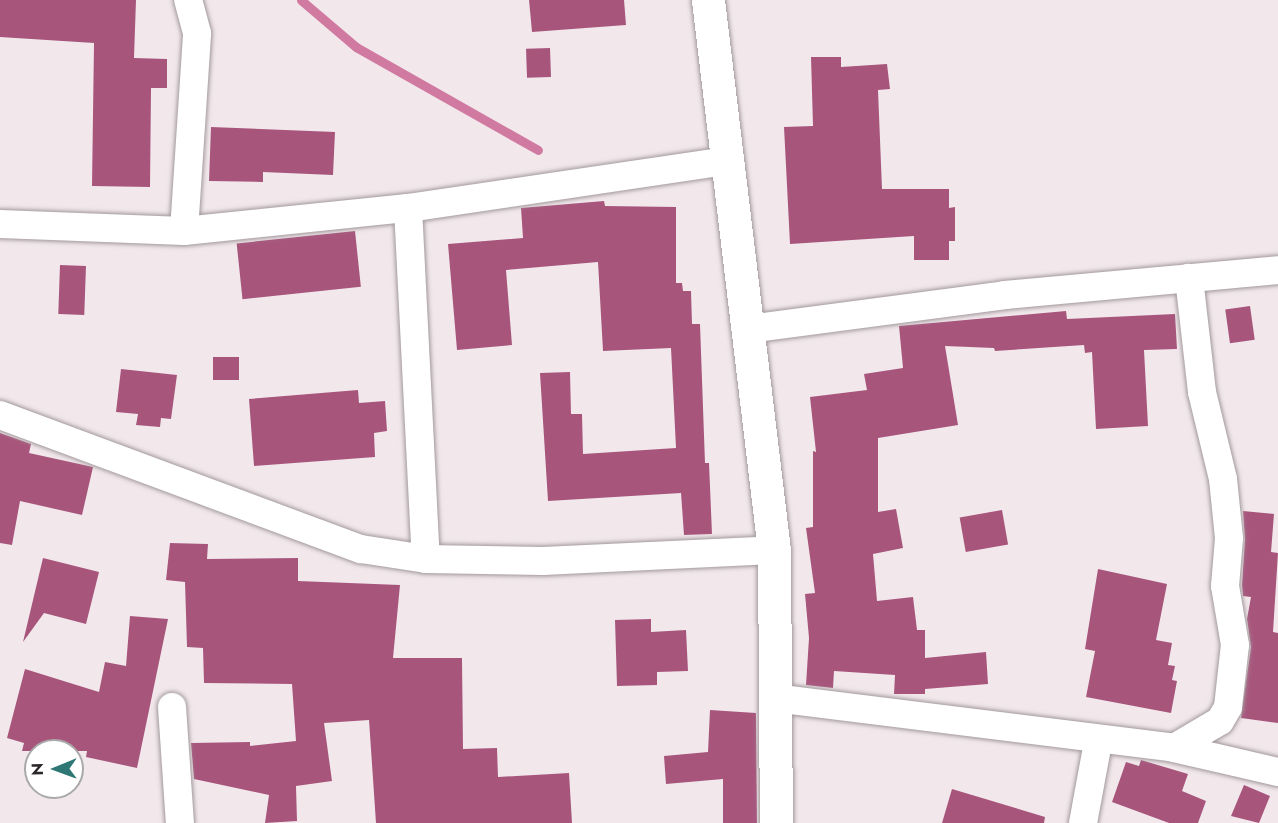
<!DOCTYPE html>
<style>
body{margin:0}
#map{position:relative;width:1278px;height:823px;overflow:hidden;background:#f2e8ec;font-family:Jost,sans-serif}
div>[style]{position:absolute}
.stream>*{height:9px;margin:-4.5px;padding:0 4.5px;transform-origin:4.5px;border-radius:4.5px;background:#d17aa1}
.building>*{inset:0;background:#a8557c;transform-origin:0 0}
.roads{filter:drop-shadow(0 0 2px #a2999c) drop-shadow(0 0 2px #a2999c)}
.minor>*{height:28px;margin:-14px;padding:0 14px;transform-origin:14px;border-radius:14px;background:#fff}
.tertiary>*{height:33px;margin:-16.5px;padding:0 16.5px;transform-origin:16.5px;border-radius:16.5px;background:#fff}
span{translate:-50% -50%;white-space:nowrap;text-align:center;line-height:1.15;-webkit-text-stroke:6px #fff;paint-order:stroke}
.north{position:absolute;left:24px;top:739px;width:60px;height:60px;box-sizing:border-box;background:#fff;border:2px solid #aaa9a9;border-radius:50%;rotate:269deg;font-size:16px;font-weight:700;line-height:24px;text-align:center;color:#2b2728}
.north::after{content:'';display:block;margin:auto;width:21px;height:27px;background:#2e7775;clip-path:polygon(50% 0,100% 100%,50% 72%,0 100%)}
</style>
<div id="map">
<div class="stream">
<i style="left:301px;top:0;width:72px;rotate:40.5deg"></i>
<i style="left:356px;top:47px;width:209px;rotate:29.5deg"></i>
</div>
<div class="building">
<i style="clip-path:polygon(0 0,136px 0,134px 58px,167px 59px,167px 88px,151px 88px,150px 187px,92px 186px,94px 43px,0 37px)"></i>
<i style="clip-path:polygon(529px 0,624px 0,626px 25px,532px 32px)"></i>
<i style="left:550px;top:48px;width:29px;height:24px;rotate:88deg"></i>
<i style="clip-path:polygon(811px 57px,841px 57px,841px 67px,887px 64px,890px 89px,878px 90px,882px 189px,949px 189px,949px 208px,955px 207px,955px 241px,949px 241px,949px 260px,914px 260px,914px 236px,790px 244px,784px 127px,813px 126px)"></i>
<i style="clip-path:polygon(211px 127px,335px 132px,333px 175px,263px 172px,263px 182px,209px 181px)"></i>
<i style="clip-path:polygon(604px 201px,605px 206px,676px 207px,676px 283px,682px 283px,683px 291px,691px 291px,692px 324px,700px 324px,705px 463px,709px 463px,712px 534px,684px 535px,681px 493px,548px 501px,540px 373px,570px 372px,571px 414px,582px 414px,583px 454px,676px 448px,671px 348px,603px 351px,598px 262px,506px 270px,512px 345px,457px 350px,448px 244px,523px 238px,521px 208px)"></i>
<i style="left:355px;top:231px;width:56px;height:119px;rotate:84deg"></i>
<i style="left:60px;top:265px;width:26px;height:49px;rotate:2deg"></i>
<i style="left:1250px;top:306px;width:34px;height:25px;rotate:82deg"></i>
<i style="clip-path:polygon(1066px 311px,1067px 319px,1175px 314px,1177px 349px,1144px 350px,1148px 426px,1096px 429px,1092px 352px,1085px 353px,1084px 345px,995px 351px,994px 348px,945px 346px,958px 425px,878px 438px,878px 512px,896px 509px,903px 548px,873px 554px,877px 601px,913px 597px,917px 630px,925px 630px,925px 658px,986px 652px,988px 684px,925px 689px,925px 694px,894px 694px,895px 675px,834px 671px,833px 688px,806px 685px,809px 638px,805px 594px,815px 593px,806px 528px,813px 527px,813px 451px,816px 452px,810px 397px,867px 390px,864px 374px,903px 368px,899px 326px)"></i>
<i style="left:213px;top:357px;width:26px;height:23px"></i>
<i style="clip-path:polygon(121px 369px,177px 375px,171px 419px,161px 418px,160px 427px,136px 425px,138px 414px,116px 412px)"></i>
<i style="clip-path:polygon(358px 390px,359px 403px,385px 401px,387px 431px,374px 433px,375px 457px,254px 466px,249px 399px)"></i>
<i style="clip-path:polygon(0 433px,31px 444px,29px 453px,93px 467px,82px 515px,20px 501px,12px 545px,0 543px)"></i>
<i style="left:1002px;top:510px;width:35px;height:43px;rotate:80deg"></i>
<i style="clip-path:polygon(1243px 511px,1274px 514px,1271px 552px,1278px 553px,1273px 632px,1278px 633px,1278px 723px,1241px 718px,1251px 647px,1247px 619px,1251px 597px,1243px 596px,1242px 585px,1245px 539px)"></i>
<i style="clip-path:polygon(170px 543px,208px 544px,207px 559px,298px 558px,298px 581px,400px 585px,393px 658px,462px 658px,463px 749px,497px 748px,498px 777px,569px 773px,572px 823px,376px 823px,369px 720px,324px 723px,332px 781px,296px 786px,297px 821px,265px 823px,269px 795px,194px 779px,191px 743px,250px 742px,250px 746px,296px 741px,292px 684px,204px 683px,203px 648px,187px 647px,185px 582px,166px 580px)"></i>
<i style="clip-path:polygon(43px 558px,99px 572px,86px 624px,44px 613px,23px 642px)"></i>
<i style="clip-path:polygon(1098px 569px,1167px 584px,1156px 640px,1172px 643px,1168px 665px,1175px 666px,1172px 680px,1177px 681px,1171px 713px,1086px 697px,1095px 651px,1085px 649px)"></i>
<i style="clip-path:polygon(130px 616px,168px 619px,137px 768px,86px 757px,87px 751px,22px 751px,24px 743px,7px 738px,25px 669px,99px 692px,105px 662px,126px 666px)"></i>
<i style="clip-path:polygon(651px 619px,651px 632px,686px 630px,688px 671px,657px 672px,657px 685px,617px 686px,615px 620px)"></i>
<i style="clip-path:polygon(710px 710px,756px 713px,757px 823px,723px 823px,723px 779px,666px 784px,664px 756px,708px 752px)"></i>
<i style="clip-path:polygon(1141px 760px,1188px 774px,1182px 791px,1206px 801px,1198px 823px,1169px 823px,1112px 802px,1126px 762px,1139px 766px)"></i>
<i style="clip-path:polygon(1244px 785px,1270px 796px,1259px 823px,1231px 816px)"></i>
<i style="clip-path:polygon(952px 789px,1045px 817px,1044px 823px,942px 823px)"></i>
</div>
<div class="roads">
<div class="minor">
<i style="left:408px;top:208px;width:351px;rotate:87.1deg"></i>
<i style="left:0;top:224px;width:184px;rotate:2.2deg"></i>
<i style="left:184px;top:231px;width:225px;rotate:-5.9deg"></i>
<i style="left:408px;top:208px;width:323px;rotate:-8.4deg"></i>
<i style="left:184px;top:231px;width:198px;rotate:-86.2deg"></i>
<i style="left:197px;top:33px;width:34px;rotate:-105deg"></i>
<i style="left:748px;top:329px;width:259px;rotate:-7.5deg"></i>
<i style="left:1005px;top:295px;width:274px;rotate:-5.2deg"></i>
<i style="left:0;top:415px;width:385px;rotate:20.4deg"></i>
<i style="left:361px;top:549px;width:66px;rotate:8.7deg"></i>
<i style="left:426px;top:559px;width:117px;rotate:1deg"></i>
<i style="left:543px;top:561px;width:231px;rotate:-2.7deg"></i>
<i style="left:775px;top:698px;width:402px;rotate:7.1deg"></i>
<i style="left:1174px;top:748px;width:107px;rotate:13deg"></i>
<i style="left:172px;top:707px;width:116px;rotate:86.1deg"></i>
<i style="left:1174px;top:748px;width:53px;rotate:-30.4deg"></i>
<i style="left:1220px;top:721px;width:16px;rotate:-60deg"></i>
<i style="left:1228px;top:707px;width:62px;rotate:-83.6deg"></i>
<i style="left:1235px;top:645px;width:60px;rotate:-99.6deg"></i>
<i style="left:1225px;top:586px;width:48px;rotate:-85.2deg"></i>
<i style="left:1229px;top:538px;width:59px;rotate:-95.8deg"></i>
<i style="left:1223px;top:479px;width:89px;rotate:-103.6deg"></i>
<i style="left:1202px;top:392px;width:115px;rotate:-96.5deg"></i>
<i style="left:1083px;top:823px;width:82px;rotate:-79.5deg"></i>
</div>
<div class="tertiary">
<i style="left:708px;top:0;width:554px;rotate:83.16deg"></i>
<i style="left:774px;top:550px;width:273px;rotate:89.6deg"></i>
</div>
</div>
<div class="north">N</div>
</div>
